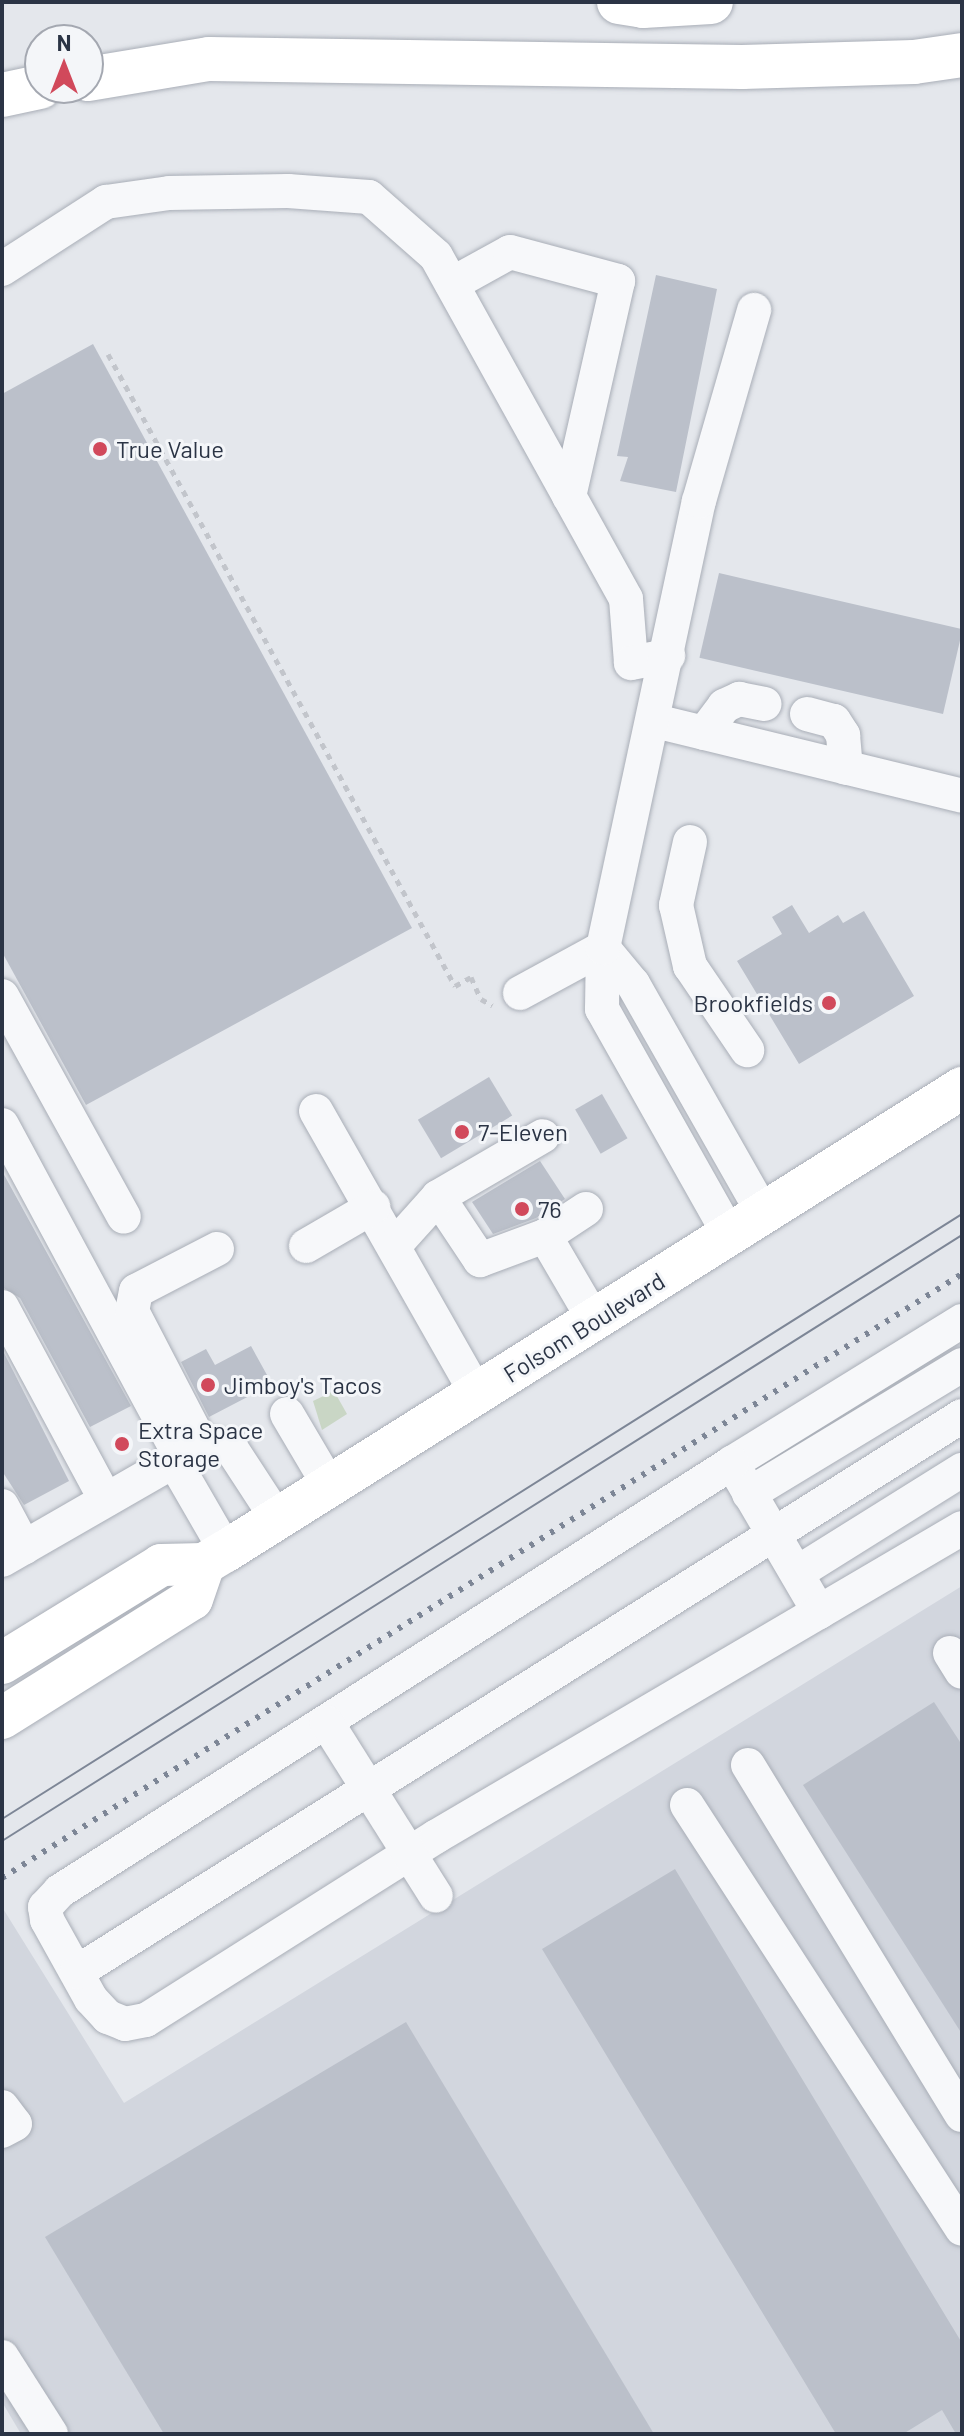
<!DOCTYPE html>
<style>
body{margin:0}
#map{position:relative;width:964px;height:2436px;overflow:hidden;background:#e4e7ec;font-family:Barlow,sans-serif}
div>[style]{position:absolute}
.built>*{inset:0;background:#d2d6de}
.green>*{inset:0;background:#c9d6c5}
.building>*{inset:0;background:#bbc0ca;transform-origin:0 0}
.path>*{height:5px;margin-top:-2.5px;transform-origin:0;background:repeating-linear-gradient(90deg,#c2c5cb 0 6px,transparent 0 12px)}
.roads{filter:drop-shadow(0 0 2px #a9aeb7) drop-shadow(0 0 2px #a9aeb7)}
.minor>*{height:34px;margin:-17px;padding:0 17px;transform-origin:17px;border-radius:17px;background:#f7f8fa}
.major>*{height:42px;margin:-21px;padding:0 21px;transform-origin:21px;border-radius:21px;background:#fff}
.highway>*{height:44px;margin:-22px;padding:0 22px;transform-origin:22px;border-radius:22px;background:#fff}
.tram>*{height:2px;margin:-1px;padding:0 1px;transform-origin:1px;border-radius:1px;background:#7d8696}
.rail>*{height:6px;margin-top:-3px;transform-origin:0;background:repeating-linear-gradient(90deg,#7d8696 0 4px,transparent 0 12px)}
.dots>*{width:22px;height:22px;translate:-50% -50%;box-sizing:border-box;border:4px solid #f4f6f9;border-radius:50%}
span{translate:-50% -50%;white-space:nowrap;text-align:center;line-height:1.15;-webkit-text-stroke:6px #f4f6f9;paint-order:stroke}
.poi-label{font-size:24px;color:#2b3445}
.left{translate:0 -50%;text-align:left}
.right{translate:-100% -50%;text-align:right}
.street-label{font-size:24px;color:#2b3445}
.frame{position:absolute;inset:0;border:4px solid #2b3445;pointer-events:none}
.north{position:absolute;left:24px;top:24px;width:80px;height:80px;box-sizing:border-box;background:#f4f6f9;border:2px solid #a4a8b1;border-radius:50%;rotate:0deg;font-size:22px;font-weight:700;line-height:32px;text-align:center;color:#2b3445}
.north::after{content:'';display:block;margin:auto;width:28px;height:36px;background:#d1495b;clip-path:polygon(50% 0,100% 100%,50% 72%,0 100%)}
</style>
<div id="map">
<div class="built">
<i style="clip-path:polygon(962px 1586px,962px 2434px,21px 2434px,2px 2402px,2px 1907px,124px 2103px)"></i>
</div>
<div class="green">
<i style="clip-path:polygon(334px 1391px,347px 1414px,322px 1430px,313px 1401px)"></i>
</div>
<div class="building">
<i style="clip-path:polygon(656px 275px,717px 289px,676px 492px,620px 481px,628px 457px,617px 456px)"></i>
<i style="clip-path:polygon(93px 344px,412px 928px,86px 1105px,2px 952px,2px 394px)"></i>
<i style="left:719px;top:573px;width:250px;height:87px;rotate:13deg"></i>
<i style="clip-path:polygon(792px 905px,809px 933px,838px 915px,843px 923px,864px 911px,914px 996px,799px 1064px,737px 961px,782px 934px,772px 917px)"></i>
<i style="left:489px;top:1077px;width:45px;height:83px;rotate:59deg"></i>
<i style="left:602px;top:1094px;width:51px;height:31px;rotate:60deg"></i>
<i style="clip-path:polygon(540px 1161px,565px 1199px,536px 1218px,493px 1234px,472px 1202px)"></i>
<i style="clip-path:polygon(2px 1171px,131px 1406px,90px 1427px,20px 1298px,2px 1287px)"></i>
<i style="clip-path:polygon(251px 1346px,272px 1384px,209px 1417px,181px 1362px,206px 1349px,215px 1365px)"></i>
<i style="clip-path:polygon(2px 1349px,69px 1481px,24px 1505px,2px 1471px)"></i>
<i style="clip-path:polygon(934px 1702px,962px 1745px,962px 2034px,803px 1785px)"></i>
<i style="clip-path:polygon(675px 1869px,962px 2343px,962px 2434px,956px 2434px,942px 2410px,903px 2434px,836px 2434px,542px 1949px)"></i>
<i style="clip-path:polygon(406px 2022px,654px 2434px,164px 2434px,45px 2237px)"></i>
</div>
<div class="path">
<i style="left:108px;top:354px;width:721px;rotate:61.23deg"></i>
<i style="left:455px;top:986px;width:18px;rotate:-29deg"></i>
<i style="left:471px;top:977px;width:24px;rotate:66deg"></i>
<i style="left:481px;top:999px;width:13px;rotate:29deg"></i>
</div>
<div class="roads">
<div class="minor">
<i style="left:2px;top:269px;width:124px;rotate:-32.8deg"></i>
<i style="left:106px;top:202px;width:64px;rotate:-8.1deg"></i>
<i style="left:169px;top:193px;width:119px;rotate:-1deg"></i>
<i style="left:288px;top:191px;width:81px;rotate:4.2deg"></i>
<i style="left:369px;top:197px;width:89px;rotate:41.4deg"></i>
<i style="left:436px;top:256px;width:392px;rotate:61deg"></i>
<i style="left:626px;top:599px;width:64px;rotate:85.5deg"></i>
<i style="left:631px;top:663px;width:38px;rotate:-11deg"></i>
<i style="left:452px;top:284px;width:66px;rotate:-28.9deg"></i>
<i style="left:510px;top:252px;width:112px;rotate:15deg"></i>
<i style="left:618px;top:281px;width:221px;rotate:102.8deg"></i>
<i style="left:807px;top:714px;width:28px;rotate:15deg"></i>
<i style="left:834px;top:721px;width:17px;rotate:57deg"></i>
<i style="left:843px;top:735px;width:33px;rotate:85deg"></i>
<i style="left:655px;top:721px;width:316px;rotate:13.7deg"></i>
<i style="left:704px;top:733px;width:34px;rotate:-53deg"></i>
<i style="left:724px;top:706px;width:17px;rotate:-25deg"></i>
<i style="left:739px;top:699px;width:26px;rotate:11deg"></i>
<i style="left:690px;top:842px;width:65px;rotate:102.5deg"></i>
<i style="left:676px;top:905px;width:63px;rotate:77.1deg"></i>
<i style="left:690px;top:966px;width:102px;rotate:55.8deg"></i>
<i style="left:603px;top:948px;width:47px;rotate:50.2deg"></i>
<i style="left:633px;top:984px;width:266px;rotate:60.4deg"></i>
<i style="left:520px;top:993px;width:94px;rotate:-28.5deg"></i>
<i style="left:2px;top:996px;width:252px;rotate:61.1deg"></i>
<i style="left:316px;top:1111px;width:326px;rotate:60.4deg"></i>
<i style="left:2px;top:1125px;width:365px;rotate:61.7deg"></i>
<i style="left:175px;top:1446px;width:15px;rotate:94deg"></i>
<i style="left:438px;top:1197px;width:76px;rotate:56.3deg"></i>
<i style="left:480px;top:1260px;width:69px;rotate:-20.3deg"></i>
<i style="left:586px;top:1209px;width:49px;rotate:146.6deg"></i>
<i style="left:545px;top:1236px;width:97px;rotate:59.7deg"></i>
<i style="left:730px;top:1236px;width:261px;rotate:-119.4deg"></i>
<i style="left:602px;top:1009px;width:61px;rotate:-89.1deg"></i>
<i style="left:603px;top:948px;width:457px;rotate:-77.9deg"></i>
<i style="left:699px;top:501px;width:199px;rotate:-73.9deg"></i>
<i style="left:395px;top:1245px;width:64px;rotate:-48.1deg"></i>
<i style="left:438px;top:1197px;width:121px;rotate:-30.2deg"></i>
<i style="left:306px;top:1246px;width:78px;rotate:-30.2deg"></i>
<i style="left:217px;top:1249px;width:91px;rotate:152.6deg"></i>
<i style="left:136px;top:1291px;width:20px;rotate:101deg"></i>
<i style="left:132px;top:1311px;width:148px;rotate:62.6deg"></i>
<i style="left:200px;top:1442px;width:32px;rotate:11deg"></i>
<i style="left:231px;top:1448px;width:86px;rotate:56.9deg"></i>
<i style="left:2px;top:1307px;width:219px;rotate:61.7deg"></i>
<i style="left:287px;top:1414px;width:85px;rotate:59.5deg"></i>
<i style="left:732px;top:1463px;width:270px;rotate:-31.7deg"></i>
<i style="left:749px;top:1494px;width:249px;rotate:-31.2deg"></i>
<i style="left:2px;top:1506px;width:47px;rotate:61.8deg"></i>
<i style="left:2px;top:1560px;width:198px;rotate:-29.9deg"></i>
<i style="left:174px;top:1461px;width:104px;rotate:60deg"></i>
<i style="left:797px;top:1573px;width:195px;rotate:-32deg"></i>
<i style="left:819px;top:1612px;width:173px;rotate:-120.3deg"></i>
<i style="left:732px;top:1463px;width:797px;rotate:147.51deg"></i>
<i style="left:60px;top:1891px;width:22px;rotate:133deg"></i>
<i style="left:45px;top:1907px;width:13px;rotate:81deg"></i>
<i style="left:47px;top:1920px;width:90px;rotate:60.9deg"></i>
<i style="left:91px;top:1999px;width:25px;rotate:47deg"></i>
<i style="left:108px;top:2017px;width:18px;rotate:22deg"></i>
<i style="left:125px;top:2024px;width:21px;rotate:-11deg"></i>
<i style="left:146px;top:2020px;width:344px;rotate:-32.3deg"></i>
<i style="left:437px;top:1836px;width:443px;rotate:-30.4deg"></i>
<i style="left:819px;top:1612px;width:166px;rotate:-30.4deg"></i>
<i style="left:950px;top:1653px;width:22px;rotate:58deg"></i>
<i style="left:327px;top:1723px;width:204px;rotate:57.8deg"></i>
<i style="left:748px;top:1765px;width:410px;rotate:58.6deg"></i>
<i style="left:687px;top:1805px;width:505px;rotate:57.03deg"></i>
<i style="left:77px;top:1972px;width:1045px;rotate:-32.14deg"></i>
<i style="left:2px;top:2107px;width:21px;rotate:53deg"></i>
<i style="left:15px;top:2124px;width:15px;rotate:152deg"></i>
<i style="left:2px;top:2357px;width:91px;rotate:57.5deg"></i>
</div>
<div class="major">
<i style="left:2px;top:1663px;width:187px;rotate:-31.6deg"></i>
<i style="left:161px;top:1565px;width:43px;rotate:-1.3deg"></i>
<i style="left:204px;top:1564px;width:26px;rotate:-31deg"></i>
<i style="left:226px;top:1551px;width:870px;rotate:-32.17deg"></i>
<i style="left:2px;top:1718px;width:224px;rotate:-32.1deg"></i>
<i style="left:192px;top:1599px;width:37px;rotate:-71deg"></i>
</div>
<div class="highway">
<i style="left:619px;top:2px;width:24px;rotate:9deg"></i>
<i style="left:643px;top:6px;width:68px;rotate:-3.4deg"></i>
<i style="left:88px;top:79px;width:123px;rotate:-9.4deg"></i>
<i style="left:209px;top:59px;width:533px;rotate:0.86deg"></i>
<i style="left:742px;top:67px;width:172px;rotate:-1.7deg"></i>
<i style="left:914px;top:62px;width:49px;rotate:-8.3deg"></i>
<i style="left:2px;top:95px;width:39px;rotate:-12deg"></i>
</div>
</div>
<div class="tram">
<i style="left:2px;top:1819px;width:1135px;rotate:-32.22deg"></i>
<i style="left:2px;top:1841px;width:1135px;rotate:-32.26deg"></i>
</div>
<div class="rail">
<i style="left:2px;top:1878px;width:1134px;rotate:-32.18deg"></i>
</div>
<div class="dots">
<i style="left:100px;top:449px;background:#d1495b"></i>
<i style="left:829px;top:1003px;background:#d1495b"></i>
<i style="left:462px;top:1132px;background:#d1495b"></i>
<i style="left:522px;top:1209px;background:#d1495b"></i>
<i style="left:208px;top:1385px;background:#d1495b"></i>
<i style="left:122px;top:1444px;background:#d1495b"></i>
</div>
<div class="poi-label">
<span class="left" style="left:116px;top:449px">True Value</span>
<span class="right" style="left:813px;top:1003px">Brookfields</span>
<span class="left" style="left:478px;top:1132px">7-Eleven</span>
<span class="left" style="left:538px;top:1209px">76</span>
<span class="left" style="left:224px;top:1385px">Jimboy's Tacos</span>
<span class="left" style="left:138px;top:1444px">Extra Space<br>Storage</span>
</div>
<div class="street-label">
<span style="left:584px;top:1327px;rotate:-32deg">Folsom Boulevard</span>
</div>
<div class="frame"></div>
<div class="north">N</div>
</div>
